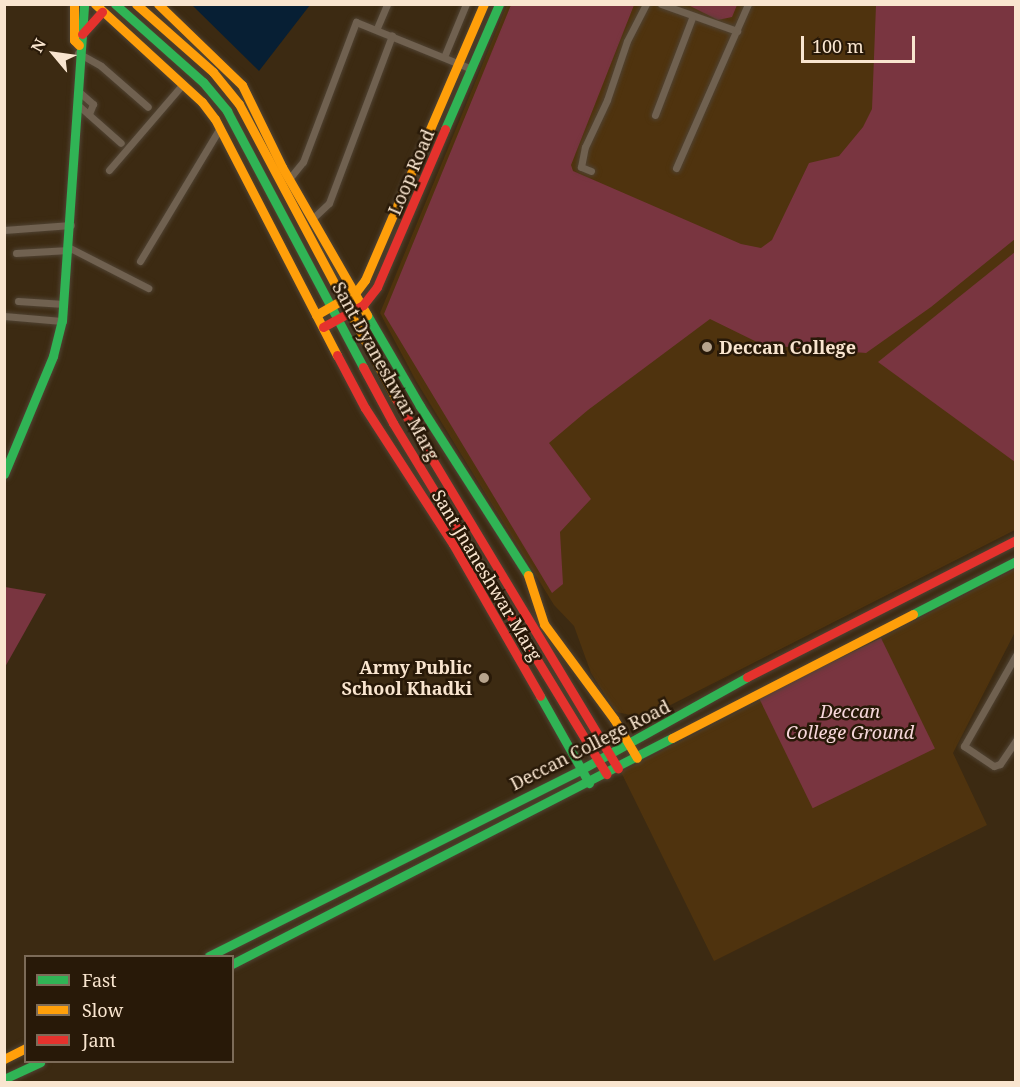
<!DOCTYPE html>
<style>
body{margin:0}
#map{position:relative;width:1020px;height:1087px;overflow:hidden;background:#3c2a12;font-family:"Noto Serif",serif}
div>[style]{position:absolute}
.built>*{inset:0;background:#4f330e}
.green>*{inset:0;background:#793540;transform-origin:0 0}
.water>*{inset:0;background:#071f34}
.roads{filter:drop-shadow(0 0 2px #504333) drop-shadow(0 0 2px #504333)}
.street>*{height:7px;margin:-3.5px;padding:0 3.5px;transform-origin:3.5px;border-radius:3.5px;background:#706150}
.fast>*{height:9px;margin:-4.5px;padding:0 4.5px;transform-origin:4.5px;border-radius:4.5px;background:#30b455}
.slow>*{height:9px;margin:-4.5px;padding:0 4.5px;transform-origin:4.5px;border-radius:4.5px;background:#ff9f0a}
.jam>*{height:9px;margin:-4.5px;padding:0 4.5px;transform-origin:4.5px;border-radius:4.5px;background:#e5322d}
.dots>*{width:16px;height:16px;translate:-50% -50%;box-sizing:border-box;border:3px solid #281908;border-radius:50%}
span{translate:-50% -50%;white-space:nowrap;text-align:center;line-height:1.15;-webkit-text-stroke:5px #281908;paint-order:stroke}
.street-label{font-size:18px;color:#f9e5cf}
.poi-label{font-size:18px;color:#f9e5cf;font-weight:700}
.left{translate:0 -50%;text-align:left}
.right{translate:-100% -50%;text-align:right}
.park-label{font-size:18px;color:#f7d7db;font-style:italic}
.frame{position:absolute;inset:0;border:6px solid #f9e5cf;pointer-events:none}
.legend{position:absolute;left:24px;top:955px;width:210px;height:108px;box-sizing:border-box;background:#281908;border:2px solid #7c6b58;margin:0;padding:8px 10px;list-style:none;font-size:18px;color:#f9e5cf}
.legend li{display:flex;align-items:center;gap:12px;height:30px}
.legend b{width:30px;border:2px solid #7c6b58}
.north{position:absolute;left:24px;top:24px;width:60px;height:60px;-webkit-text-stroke:4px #281908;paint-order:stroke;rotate:299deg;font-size:16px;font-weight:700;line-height:24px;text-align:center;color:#f9e5cf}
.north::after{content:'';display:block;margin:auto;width:21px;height:27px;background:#f9e5cf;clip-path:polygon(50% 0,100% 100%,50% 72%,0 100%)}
.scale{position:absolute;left:801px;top:36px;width:114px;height:27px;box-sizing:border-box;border:3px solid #f9e5cf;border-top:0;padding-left:8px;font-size:18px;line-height:21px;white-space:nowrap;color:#f9e5cf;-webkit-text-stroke:4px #281908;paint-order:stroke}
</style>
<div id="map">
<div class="built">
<i style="clip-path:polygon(507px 5px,1015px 6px,1015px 530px,645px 718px,616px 712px,591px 673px,574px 626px,554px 605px,416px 381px,380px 313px)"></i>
<i style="clip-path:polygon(1015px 569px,1015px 632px,953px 753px,987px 825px,714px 961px,621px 772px)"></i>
</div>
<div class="green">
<i style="clip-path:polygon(1012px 4px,1016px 8px,1015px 239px,931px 307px,866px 353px,763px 345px,710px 319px,588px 410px,549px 443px,591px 499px,560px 532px,563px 584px,552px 593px,384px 314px,511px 5px,634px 5px,571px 165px,573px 171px,741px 244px,761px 248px,772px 240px,809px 163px,839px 156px,863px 127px,872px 109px,876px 5px)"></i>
<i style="clip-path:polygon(688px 5px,737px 5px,732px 17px,718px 20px)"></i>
<i style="clip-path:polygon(1015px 252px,1015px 462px,878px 362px)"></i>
<i style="clip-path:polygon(5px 587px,46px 594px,5px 667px,4px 587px)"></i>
<i style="left:881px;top:638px;width:123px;height:136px;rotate:64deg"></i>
</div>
<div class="water">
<i style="clip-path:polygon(192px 5px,310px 5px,259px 71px)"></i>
</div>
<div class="roads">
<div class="street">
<i style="left:661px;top:4px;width:81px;rotate:19.6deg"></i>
<i style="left:377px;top:28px;width:26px;rotate:-67deg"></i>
<i style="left:78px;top:53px;width:26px;rotate:29deg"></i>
<i style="left:101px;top:66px;width:62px;rotate:41.1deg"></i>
<i style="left:444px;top:57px;width:57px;rotate:-67.5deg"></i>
<i style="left:78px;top:91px;width:20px;rotate:41deg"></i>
<i style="left:93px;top:104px;width:11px;rotate:112deg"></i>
<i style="left:78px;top:105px;width:57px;rotate:41.5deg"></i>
<i style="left:655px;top:115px;width:104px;rotate:-69.1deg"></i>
<i style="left:676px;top:168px;width:179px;rotate:-66.3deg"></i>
<i style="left:109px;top:170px;width:112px;rotate:-49.3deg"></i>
<i style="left:591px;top:171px;width:11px;rotate:-158deg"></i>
<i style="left:581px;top:167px;width:20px;rotate:-79deg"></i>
<i style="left:585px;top:147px;width:52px;rotate:-64.9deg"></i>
<i style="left:607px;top:100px;width:62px;rotate:-71.3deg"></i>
<i style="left:627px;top:41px;width:42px;rotate:-62.8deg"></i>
<i style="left:289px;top:179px;width:22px;rotate:-51deg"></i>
<i style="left:303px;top:162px;width:150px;rotate:-69.3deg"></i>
<i style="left:356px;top:22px;width:125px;rotate:22.1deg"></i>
<i style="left:312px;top:219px;width:23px;rotate:-43deg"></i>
<i style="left:329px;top:203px;width:179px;rotate:-69.4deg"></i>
<i style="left:4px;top:230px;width:67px;rotate:-4.3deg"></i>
<i style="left:70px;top:248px;width:88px;rotate:27.1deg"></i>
<i style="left:16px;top:253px;width:53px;rotate:-3.2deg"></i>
<i style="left:140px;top:261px;width:155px;rotate:-59deg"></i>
<i style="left:18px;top:301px;width:46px;rotate:3.7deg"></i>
<i style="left:4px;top:316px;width:58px;rotate:4.9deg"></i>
<i style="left:1016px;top:655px;width:105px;rotate:119.7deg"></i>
<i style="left:964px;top:746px;width:36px;rotate:34deg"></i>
<i style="left:994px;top:766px;width:6px;rotate:-18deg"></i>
<i style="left:1000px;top:764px;width:29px;rotate:-56deg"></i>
</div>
<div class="fast">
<i style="left:115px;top:4px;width:118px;rotate:41.6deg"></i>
<i style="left:203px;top:82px;width:38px;rotate:50deg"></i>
<i style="left:227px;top:111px;width:290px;rotate:62deg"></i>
<i style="left:445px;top:129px;width:136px;rotate:-66.6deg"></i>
<i style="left:367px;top:315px;width:105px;rotate:59.8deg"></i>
<i style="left:420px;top:406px;width:201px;rotate:57.4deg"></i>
<i style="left:4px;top:474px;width:128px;rotate:-67.4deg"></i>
<i style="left:53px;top:356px;width:36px;rotate:-76deg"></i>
<i style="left:62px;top:321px;width:318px;rotate:-86deg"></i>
<i style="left:913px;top:614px;width:116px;rotate:-27.2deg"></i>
<i style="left:540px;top:696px;width:100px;rotate:60.6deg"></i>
<i style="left:209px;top:956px;width:417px;rotate:-26.6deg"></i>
<i style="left:582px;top:769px;width:189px;rotate:-29.1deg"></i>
<i style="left:232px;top:964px;width:495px;rotate:-27.2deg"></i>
<i style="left:4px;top:1079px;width:40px;rotate:-25deg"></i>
</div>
<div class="slow">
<i style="left:74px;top:4px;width:36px;rotate:90deg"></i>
<i style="left:74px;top:40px;width:7px;rotate:45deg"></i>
<i style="left:95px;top:4px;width:145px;rotate:42.5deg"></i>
<i style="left:202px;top:102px;width:21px;rotate:53deg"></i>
<i style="left:215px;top:119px;width:266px;rotate:62.7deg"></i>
<i style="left:136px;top:4px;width:103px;rotate:41.4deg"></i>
<i style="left:213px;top:72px;width:41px;rotate:50.9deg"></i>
<i style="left:239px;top:104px;width:334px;rotate:62deg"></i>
<i style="left:158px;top:4px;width:117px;rotate:44deg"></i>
<i style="left:242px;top:85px;width:91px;rotate:64deg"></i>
<i style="left:282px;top:167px;width:171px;rotate:60.1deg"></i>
<i style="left:316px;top:315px;width:46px;rotate:-29.9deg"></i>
<i style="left:356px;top:292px;width:15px;rotate:-53deg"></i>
<i style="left:365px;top:280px;width:301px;rotate:-66.7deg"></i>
<i style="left:528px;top:575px;width:52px;rotate:71.9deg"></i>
<i style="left:544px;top:624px;width:118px;rotate:53.6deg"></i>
<i style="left:614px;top:719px;width:45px;rotate:59.5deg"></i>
<i style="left:672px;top:738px;width:271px;rotate:-27.2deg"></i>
<i style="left:4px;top:1059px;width:25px;rotate:-27deg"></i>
</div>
<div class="jam">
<i style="left:82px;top:34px;width:30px;rotate:-48deg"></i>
<i style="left:323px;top:327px;width:46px;rotate:-28.8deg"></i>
<i style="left:363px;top:305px;width:23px;rotate:-52deg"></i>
<i style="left:377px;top:287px;width:172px;rotate:-66.7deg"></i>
<i style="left:337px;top:355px;width:60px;rotate:62.2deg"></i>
<i style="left:365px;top:408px;width:162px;rotate:57.1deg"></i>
<i style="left:453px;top:544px;width:175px;rotate:60.2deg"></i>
<i style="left:363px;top:367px;width:64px;rotate:61.8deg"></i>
<i style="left:393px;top:423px;width:411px;rotate:58.7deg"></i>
<i style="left:396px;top:399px;width:431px;rotate:59deg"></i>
<i style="left:747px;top:677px;width:302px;rotate:-27deg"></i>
</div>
</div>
<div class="dots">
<i style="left:707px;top:347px;background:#b7a48d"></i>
<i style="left:484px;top:678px;background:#b7a48d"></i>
</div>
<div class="street-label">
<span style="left:411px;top:172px;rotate:-67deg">Loop Road</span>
<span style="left:386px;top:371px;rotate:61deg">Sant Dyaneshwar Marg</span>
<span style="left:487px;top:575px;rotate:59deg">Sant Jnaneshwar Marg</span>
<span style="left:590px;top:745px;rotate:-27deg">Deccan College Road</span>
</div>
<div class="poi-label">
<span class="left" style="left:719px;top:347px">Deccan College</span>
<span class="right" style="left:472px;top:678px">Army Public<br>School Khadki</span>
</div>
<div class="park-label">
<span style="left:850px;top:722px">Deccan<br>College Ground</span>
</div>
<div class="frame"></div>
<ul class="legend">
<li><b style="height:8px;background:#30b455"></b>Fast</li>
<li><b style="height:8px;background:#ff9f0a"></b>Slow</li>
<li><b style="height:8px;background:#e5322d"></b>Jam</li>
</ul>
<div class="north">N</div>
<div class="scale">100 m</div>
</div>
